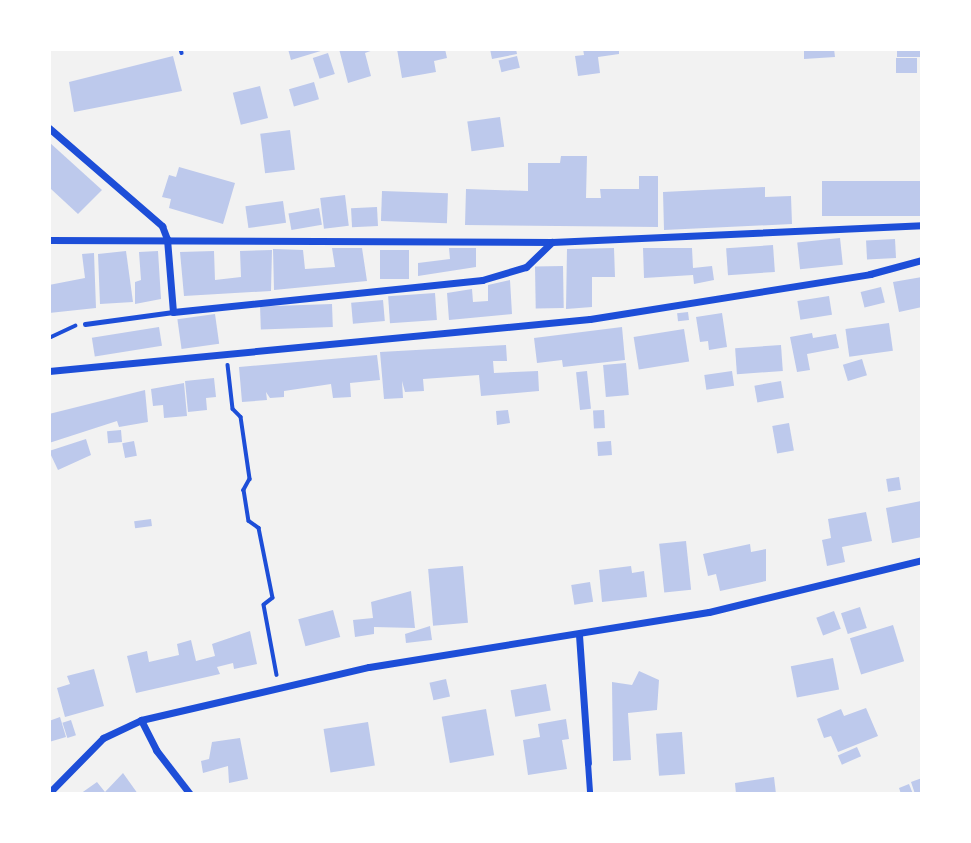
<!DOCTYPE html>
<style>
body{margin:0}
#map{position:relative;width:971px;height:843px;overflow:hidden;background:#f2f2f2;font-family:"IBM Plex Serif",serif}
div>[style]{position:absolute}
.building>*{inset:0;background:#bdc9ec;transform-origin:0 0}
.path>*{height:3.5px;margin:-1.75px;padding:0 1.75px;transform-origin:1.75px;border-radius:1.75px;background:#1d4ed8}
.service>*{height:5px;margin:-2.5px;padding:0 2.5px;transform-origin:2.5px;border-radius:2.5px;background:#1d4ed8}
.pedestrian>*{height:6px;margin:-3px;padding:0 3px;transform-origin:3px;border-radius:3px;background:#1d4ed8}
.minor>*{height:7px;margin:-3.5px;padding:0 3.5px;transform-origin:3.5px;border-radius:3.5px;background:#1d4ed8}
span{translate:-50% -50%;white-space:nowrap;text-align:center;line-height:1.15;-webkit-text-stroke:7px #fff;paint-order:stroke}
.frame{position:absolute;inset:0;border:51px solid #fff;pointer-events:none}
</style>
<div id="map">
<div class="building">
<i style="clip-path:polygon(288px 49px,324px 49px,324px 50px,291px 60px)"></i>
<i style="clip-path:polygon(339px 49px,376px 49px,365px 53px,371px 76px,348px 83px)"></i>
<i style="clip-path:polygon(397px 49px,445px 49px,447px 58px,434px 61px,436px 72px,402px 78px)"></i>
<i style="clip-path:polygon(490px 49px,516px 49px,517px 54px,492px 59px)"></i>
<i style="clip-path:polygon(583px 49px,619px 49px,619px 54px,598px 57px,600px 73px,578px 76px,575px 56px,584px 55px)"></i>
<i style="clip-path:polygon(804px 49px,834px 49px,835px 57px,804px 59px)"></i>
<i style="left:897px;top:49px;width:25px;height:8px"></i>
<i style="left:328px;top:53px;width:22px;height:16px;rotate:72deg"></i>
<i style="clip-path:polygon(173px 56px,182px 91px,74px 112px,69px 82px)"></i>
<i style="left:517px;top:56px;width:12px;height:19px;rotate:76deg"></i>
<i style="left:896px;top:58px;width:21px;height:15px"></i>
<i style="left:314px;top:82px;width:18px;height:26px;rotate:74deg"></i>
<i style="left:260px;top:86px;width:33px;height:28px;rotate:76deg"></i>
<i style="left:500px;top:117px;width:30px;height:33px;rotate:82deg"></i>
<i style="left:290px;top:130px;width:40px;height:30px;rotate:83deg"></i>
<i style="clip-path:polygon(49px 142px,102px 190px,78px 214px,51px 189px)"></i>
<i style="clip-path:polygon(561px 156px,587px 156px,586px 198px,601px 198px,600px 189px,639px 189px,639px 176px,658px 176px,658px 227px,465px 225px,466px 189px,528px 191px,528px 163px,560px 163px)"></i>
<i style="clip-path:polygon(179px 167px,235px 183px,223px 224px,169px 208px,171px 199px,162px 197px,169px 175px,176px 177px)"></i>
<i style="left:922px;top:181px;width:35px;height:100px;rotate:90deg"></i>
<i style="clip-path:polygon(765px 187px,765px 197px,791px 196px,792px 224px,664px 230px,663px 192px)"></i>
<i style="left:382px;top:191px;width:66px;height:30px;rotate:2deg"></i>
<i style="left:345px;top:195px;width:31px;height:25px;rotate:83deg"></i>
<i style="left:283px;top:201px;width:22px;height:38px;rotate:82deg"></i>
<i style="left:377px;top:207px;width:19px;height:26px;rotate:87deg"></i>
<i style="left:319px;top:208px;width:17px;height:31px;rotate:80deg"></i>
<i style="left:840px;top:238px;width:27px;height:43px;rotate:84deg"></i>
<i style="left:895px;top:239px;width:19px;height:29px;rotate:87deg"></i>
<i style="left:773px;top:245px;width:27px;height:47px;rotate:86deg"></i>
<i style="clip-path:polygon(332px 248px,362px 248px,367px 281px,274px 290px,273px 249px,303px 250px,305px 269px,335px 267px)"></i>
<i style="clip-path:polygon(449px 248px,476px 248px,476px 267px,418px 276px,418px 263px,450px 259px)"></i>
<i style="clip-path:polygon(614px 248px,615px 277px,592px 277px,592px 307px,566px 309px,567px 249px)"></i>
<i style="clip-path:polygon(643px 248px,692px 248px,693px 268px,712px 266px,714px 280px,694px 284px,693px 275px,644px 278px)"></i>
<i style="clip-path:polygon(272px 250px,271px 291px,184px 296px,180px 252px,214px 251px,215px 280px,241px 277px,240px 251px)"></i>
<i style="left:380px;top:250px;width:29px;height:29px"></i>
<i style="clip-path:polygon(126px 251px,133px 302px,100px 304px,98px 254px)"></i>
<i style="clip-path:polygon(158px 251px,161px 299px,135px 304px,135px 282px,141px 280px,139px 252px)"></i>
<i style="clip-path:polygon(94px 253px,96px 308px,49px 313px,49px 285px,85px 278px,82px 254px)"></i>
<i style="left:563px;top:266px;width:42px;height:28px;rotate:89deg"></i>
<i style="clip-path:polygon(922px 277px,922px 307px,899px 312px,893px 282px)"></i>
<i style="clip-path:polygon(510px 280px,512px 314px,449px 320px,447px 293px,472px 289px,473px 302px,488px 301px,488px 285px)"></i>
<i style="left:881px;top:287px;width:16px;height:21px;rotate:76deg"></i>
<i style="left:435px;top:293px;width:27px;height:47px;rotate:86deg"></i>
<i style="left:829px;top:296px;width:19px;height:32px;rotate:81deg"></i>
<i style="left:383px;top:300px;width:21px;height:32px;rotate:85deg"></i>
<i style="left:332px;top:304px;width:23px;height:72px;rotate:88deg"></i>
<i style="left:688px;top:312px;width:8px;height:11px;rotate:83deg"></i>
<i style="clip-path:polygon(722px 313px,727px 347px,709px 350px,708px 341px,700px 342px,696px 317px)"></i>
<i style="left:215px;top:314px;width:30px;height:38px;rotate:82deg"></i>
<i style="left:889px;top:323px;width:28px;height:44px;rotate:82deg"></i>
<i style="left:159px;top:327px;width:19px;height:68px;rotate:81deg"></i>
<i style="clip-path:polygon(622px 327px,625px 360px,563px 367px,562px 360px,537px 363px,534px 338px)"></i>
<i style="left:684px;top:329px;width:33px;height:51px;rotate:81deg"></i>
<i style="clip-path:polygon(812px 333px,813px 338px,836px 334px,839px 348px,807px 354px,810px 370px,797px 372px,790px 337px)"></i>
<i style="clip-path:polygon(506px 345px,507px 361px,493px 361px,494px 373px,538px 371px,539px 391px,481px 396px,479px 375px,423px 379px,424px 391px,405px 392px,402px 381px,403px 398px,384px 399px,380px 352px)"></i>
<i style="left:781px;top:345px;width:26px;height:46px;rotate:86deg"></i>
<i style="clip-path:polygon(377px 355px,380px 380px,350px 383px,351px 397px,333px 398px,331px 384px,284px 391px,284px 397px,270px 398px,266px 392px,267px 400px,242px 402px,239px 367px)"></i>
<i style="left:862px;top:359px;width:17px;height:20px;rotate:73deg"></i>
<i style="left:626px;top:363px;width:32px;height:23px;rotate:85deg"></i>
<i style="left:587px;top:371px;width:38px;height:11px;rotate:84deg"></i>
<i style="left:732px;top:371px;width:15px;height:28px;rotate:82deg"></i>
<i style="clip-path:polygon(214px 378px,216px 397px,206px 398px,207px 410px,188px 412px,185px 381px)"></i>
<i style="left:781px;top:381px;width:17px;height:27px;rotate:80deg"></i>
<i style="clip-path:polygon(184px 383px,187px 416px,164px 418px,163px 405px,153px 406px,151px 389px)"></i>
<i style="clip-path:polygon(145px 390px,148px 422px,119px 427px,117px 421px,49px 443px,49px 414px)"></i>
<i style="clip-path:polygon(508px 410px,510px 423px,497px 425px,496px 411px)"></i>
<i style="left:604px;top:410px;width:18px;height:11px;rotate:87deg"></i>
<i style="left:789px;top:423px;width:28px;height:17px;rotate:80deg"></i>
<i style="left:121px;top:430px;width:12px;height:14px;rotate:85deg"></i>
<i style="clip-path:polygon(86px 439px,91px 455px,58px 470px,49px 451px)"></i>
<i style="left:134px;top:441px;width:15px;height:12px;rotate:79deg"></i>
<i style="left:611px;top:441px;width:14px;height:14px;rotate:86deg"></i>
<i style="left:899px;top:477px;width:13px;height:13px;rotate:81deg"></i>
<i style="clip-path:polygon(921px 501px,922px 537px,892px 543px,886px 508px)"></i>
<i style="clip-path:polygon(866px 512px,872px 541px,842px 547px,845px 562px,827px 566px,822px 540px,831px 538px,828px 519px)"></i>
<i style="left:151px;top:519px;width:7px;height:17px;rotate:82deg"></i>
<i style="left:686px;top:541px;width:49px;height:27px;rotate:84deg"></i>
<i style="clip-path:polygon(750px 544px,751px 552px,766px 549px,766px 581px,720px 591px,716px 574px,708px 576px,703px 554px)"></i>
<i style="left:463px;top:566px;width:57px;height:35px;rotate:85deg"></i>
<i style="clip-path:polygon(631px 566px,632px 573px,644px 571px,647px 597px,602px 602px,599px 570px)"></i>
<i style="left:590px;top:582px;width:20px;height:19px;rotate:81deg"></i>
<i style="clip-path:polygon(411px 591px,415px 628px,374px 627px,374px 634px,355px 637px,353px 620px,373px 618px,371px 602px)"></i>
<i style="left:860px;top:607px;width:22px;height:20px;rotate:72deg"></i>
<i style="left:333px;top:610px;width:28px;height:36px;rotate:75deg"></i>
<i style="left:834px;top:611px;width:19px;height:19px;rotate:69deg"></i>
<i style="left:893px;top:625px;width:38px;height:45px;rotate:73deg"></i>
<i style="clip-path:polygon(430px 626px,432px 640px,406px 643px,405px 634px)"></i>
<i style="clip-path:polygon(250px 631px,257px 664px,234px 669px,233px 663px,217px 667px,220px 674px,136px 693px,127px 656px,147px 651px,149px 662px,179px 655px,177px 644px,191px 640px,196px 661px,215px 656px,212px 644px)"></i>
<i style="left:833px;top:658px;width:32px;height:43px;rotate:79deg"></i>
<i style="clip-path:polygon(94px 669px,104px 706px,65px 717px,57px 688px,70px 684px,67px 676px)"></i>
<i style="clip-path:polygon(639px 671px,659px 680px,657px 710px,628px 713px,631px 760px,613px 761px,612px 682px,632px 685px)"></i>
<i style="left:446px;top:679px;width:18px;height:17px;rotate:77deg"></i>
<i style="left:546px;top:684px;width:27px;height:36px;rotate:80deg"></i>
<i style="clip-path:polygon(866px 708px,878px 736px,838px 752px,831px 736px,824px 738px,817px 719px,841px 709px,844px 716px)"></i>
<i style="left:486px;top:709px;width:47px;height:45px;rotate:80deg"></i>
<i style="clip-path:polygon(60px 717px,66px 737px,49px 742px,49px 721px)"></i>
<i style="clip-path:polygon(566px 719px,569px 739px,562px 740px,567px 769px,528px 775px,523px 740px,540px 737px,538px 724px)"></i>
<i style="left:71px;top:720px;width:16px;height:9px;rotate:72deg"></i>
<i style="left:368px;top:722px;width:44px;height:45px;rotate:81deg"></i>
<i style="left:682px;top:732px;width:42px;height:26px;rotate:86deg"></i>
<i style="clip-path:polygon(240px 738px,248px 779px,229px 783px,228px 766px,203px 773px,201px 761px,209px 759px,212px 742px)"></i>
<i style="left:857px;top:747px;width:10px;height:21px;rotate:66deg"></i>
<i style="clip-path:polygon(123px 773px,138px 794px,80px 794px,97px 782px,105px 792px)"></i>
<i style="clip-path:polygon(774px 777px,776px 794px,736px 794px,735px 783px)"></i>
<i style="clip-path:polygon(922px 778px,922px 794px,915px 794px,911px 782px)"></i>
<i style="clip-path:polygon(909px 784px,913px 794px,901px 794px,899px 788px)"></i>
</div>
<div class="path">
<i style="left:181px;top:49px;width:4px;rotate:76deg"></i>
<i style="left:49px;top:338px;width:29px;rotate:-25deg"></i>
<i style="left:228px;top:365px;width:44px;rotate:83.5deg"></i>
<i style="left:233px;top:409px;width:11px;rotate:45deg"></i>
<i style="left:241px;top:417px;width:63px;rotate:81.7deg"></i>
<i style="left:250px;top:479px;width:13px;rotate:119deg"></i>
<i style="left:244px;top:490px;width:31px;rotate:81deg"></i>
<i style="left:249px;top:521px;width:12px;rotate:35deg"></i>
<i style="left:259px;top:528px;width:71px;rotate:78.7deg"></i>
<i style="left:273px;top:598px;width:11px;rotate:142deg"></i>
<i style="left:264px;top:605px;width:71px;rotate:79.5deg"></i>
</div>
<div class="service">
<i style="left:85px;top:324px;width:89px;rotate:-7.8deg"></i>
</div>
<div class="pedestrian">
<i style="left:588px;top:763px;width:31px;rotate:86deg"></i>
</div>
<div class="minor">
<i style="left:49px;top:128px;width:150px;rotate:40.9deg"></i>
<i style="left:162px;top:226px;width:14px;rotate:69deg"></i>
<i style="left:167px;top:239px;width:73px;rotate:85.3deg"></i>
<i style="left:173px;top:312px;width:311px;rotate:-5.9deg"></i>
<i style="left:482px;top:280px;width:46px;rotate:-16.5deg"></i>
<i style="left:526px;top:267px;width:36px;rotate:-44deg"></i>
<i style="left:49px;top:240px;width:503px;rotate:0.23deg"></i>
<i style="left:552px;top:242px;width:370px;rotate:-2.6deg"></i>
<i style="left:49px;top:371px;width:543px;rotate:-5.49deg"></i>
<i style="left:590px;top:319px;width:284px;rotate:-9.1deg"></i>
<i style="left:870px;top:274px;width:54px;rotate:-15.1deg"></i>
<i style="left:579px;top:635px;width:128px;rotate:86deg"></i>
<i style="left:141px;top:720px;width:34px;rotate:63deg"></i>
<i style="left:156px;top:750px;width:56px;rotate:52.3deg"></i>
<i style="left:49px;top:793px;width:77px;rotate:-45.5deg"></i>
<i style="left:103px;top:738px;width:42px;rotate:-25.3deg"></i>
<i style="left:141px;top:720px;width:234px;rotate:-13.1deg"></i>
<i style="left:369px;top:667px;width:344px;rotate:-9.2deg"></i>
<i style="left:709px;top:612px;width:219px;rotate:-13.7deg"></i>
</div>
<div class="frame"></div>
</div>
